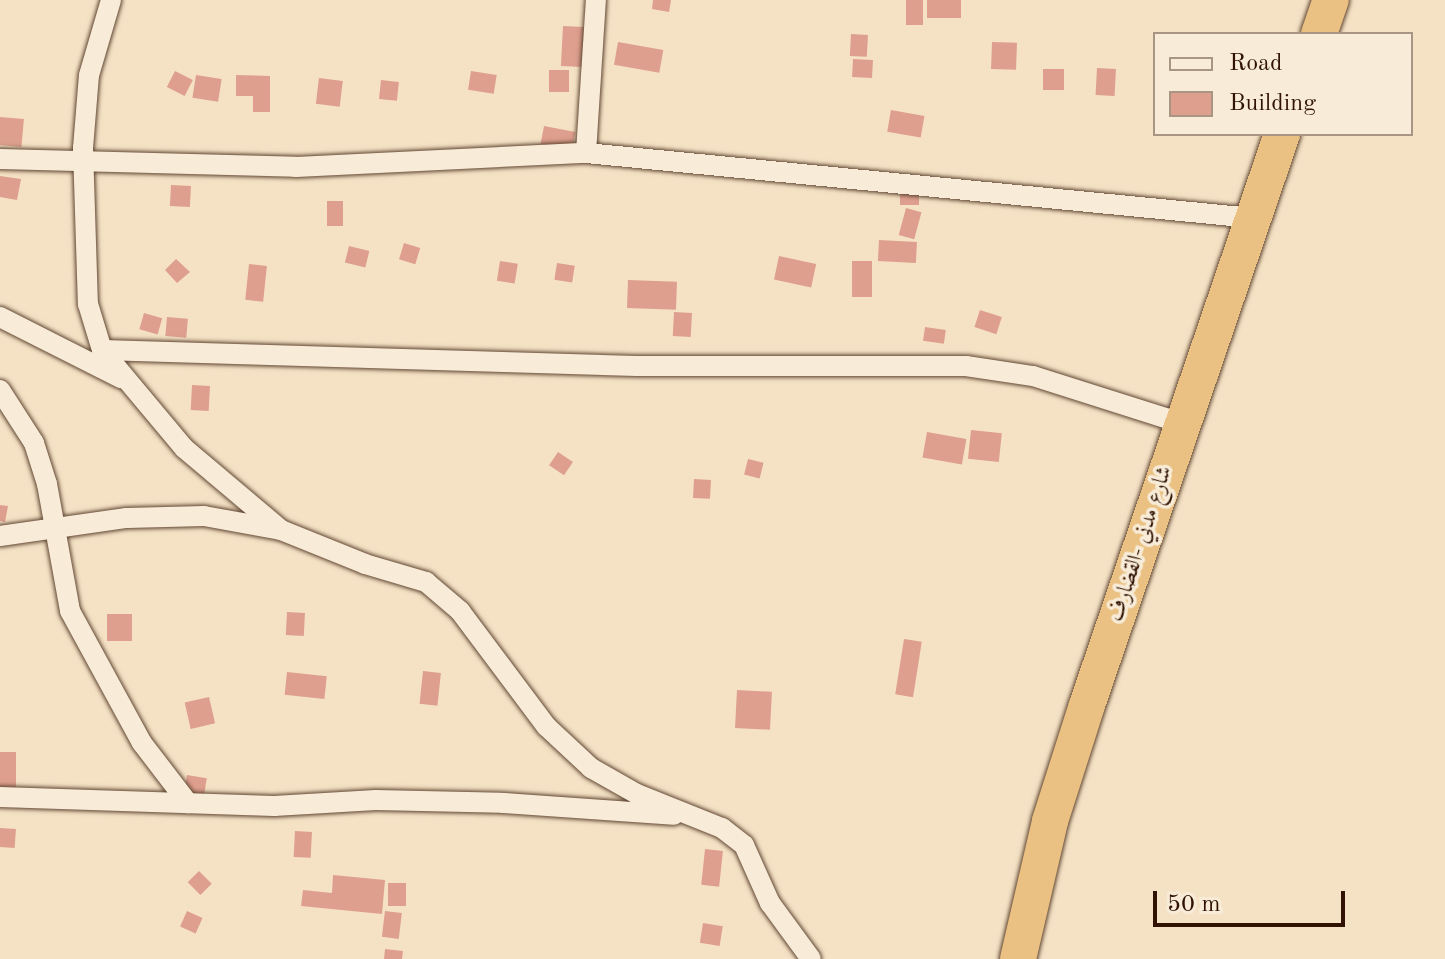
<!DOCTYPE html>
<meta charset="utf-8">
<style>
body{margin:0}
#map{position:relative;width:1445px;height:959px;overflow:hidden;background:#f5e2c5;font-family:"Old Standard TT",Amiri,serif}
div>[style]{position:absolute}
.building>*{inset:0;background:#de9f8e;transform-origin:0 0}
.roads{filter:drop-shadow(0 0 2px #614733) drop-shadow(0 0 2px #614733)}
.street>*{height:20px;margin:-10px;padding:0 10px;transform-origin:10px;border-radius:10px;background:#f8ecd9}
.highway>*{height:36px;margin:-18px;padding:0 18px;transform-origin:18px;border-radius:18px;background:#eac182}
span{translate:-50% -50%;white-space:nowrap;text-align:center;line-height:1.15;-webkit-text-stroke:7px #f8ecd9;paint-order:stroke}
.street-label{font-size:22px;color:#301302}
.legend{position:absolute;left:1153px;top:32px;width:260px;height:104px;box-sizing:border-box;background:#f8ecd9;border:2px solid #a89583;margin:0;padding:10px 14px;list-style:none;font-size:24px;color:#301302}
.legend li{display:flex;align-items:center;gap:16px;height:40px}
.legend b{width:40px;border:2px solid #a89583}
.scale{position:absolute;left:1153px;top:891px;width:192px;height:36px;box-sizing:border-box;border:4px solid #301302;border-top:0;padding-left:10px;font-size:24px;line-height:28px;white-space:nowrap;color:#301302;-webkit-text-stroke:6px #f8ecd9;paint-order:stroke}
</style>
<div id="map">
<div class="building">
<i style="clip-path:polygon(653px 0,671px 0,669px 12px,652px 9px)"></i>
<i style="left:906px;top:0;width:17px;height:25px"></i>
<i style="left:927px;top:0;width:34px;height:18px"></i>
<i style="left:563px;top:26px;width:21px;height:40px;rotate:3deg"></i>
<i style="left:851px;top:34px;width:17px;height:22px;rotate:3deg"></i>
<i style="left:618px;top:42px;width:46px;height:23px;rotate:10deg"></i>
<i style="left:992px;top:42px;width:25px;height:27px;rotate:2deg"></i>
<i style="left:853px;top:59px;width:20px;height:18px;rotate:3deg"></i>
<i style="left:1097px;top:68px;width:19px;height:27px;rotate:3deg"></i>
<i style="left:1043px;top:69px;width:21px;height:21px"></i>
<i style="left:549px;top:70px;width:20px;height:22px"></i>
<i style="left:175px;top:71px;width:20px;height:18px;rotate:27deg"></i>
<i style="left:471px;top:71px;width:26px;height:19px;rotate:9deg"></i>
<i style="left:196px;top:75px;width:26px;height:23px;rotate:9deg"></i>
<i style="clip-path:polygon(236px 75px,270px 76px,270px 112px,253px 112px,253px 96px,236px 96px)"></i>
<i style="left:319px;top:78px;width:24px;height:26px;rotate:7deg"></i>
<i style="left:381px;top:80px;width:18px;height:19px;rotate:6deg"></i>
<i style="left:891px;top:110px;width:34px;height:22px;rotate:10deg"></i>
<i style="left:0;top:117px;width:24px;height:28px;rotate:5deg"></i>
<i style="left:544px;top:126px;width:32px;height:18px;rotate:11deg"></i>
<i style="clip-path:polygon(0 176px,21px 179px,17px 200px,0 197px)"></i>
<i style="left:900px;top:178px;width:19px;height:27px"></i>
<i style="left:171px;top:185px;width:20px;height:21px;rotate:3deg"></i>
<i style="left:327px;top:201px;width:16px;height:25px"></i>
<i style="left:906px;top:208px;width:16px;height:28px;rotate:15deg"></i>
<i style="left:879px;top:240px;width:38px;height:21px;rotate:3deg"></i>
<i style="left:404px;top:243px;width:17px;height:17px;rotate:17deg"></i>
<i style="left:349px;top:246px;width:21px;height:17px;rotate:14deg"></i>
<i style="left:779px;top:256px;width:38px;height:24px;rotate:12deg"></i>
<i style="clip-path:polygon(176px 259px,190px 272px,177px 283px,165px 270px)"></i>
<i style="left:500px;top:261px;width:18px;height:20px;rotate:9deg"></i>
<i style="left:852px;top:261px;width:20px;height:36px"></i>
<i style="left:557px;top:263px;width:18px;height:17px;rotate:9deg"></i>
<i style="left:249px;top:264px;width:18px;height:36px;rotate:6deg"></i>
<i style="left:628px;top:280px;width:49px;height:28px;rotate:2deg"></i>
<i style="left:980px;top:310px;width:23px;height:18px;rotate:18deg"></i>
<i style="left:674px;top:312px;width:18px;height:24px;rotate:3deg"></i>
<i style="left:144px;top:313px;width:19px;height:17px;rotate:16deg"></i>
<i style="left:167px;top:317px;width:21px;height:19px;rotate:5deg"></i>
<i style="left:925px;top:327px;width:21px;height:14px;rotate:8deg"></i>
<i style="left:192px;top:385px;width:18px;height:25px;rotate:3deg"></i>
<i style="left:971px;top:430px;width:31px;height:29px;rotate:6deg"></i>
<i style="left:927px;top:432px;width:40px;height:26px;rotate:10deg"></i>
<i style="left:558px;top:452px;width:18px;height:16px;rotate:34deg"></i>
<i style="left:748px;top:459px;width:16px;height:16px;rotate:14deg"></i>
<i style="left:694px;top:479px;width:17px;height:19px;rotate:3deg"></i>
<i style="clip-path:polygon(0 505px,8px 506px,5px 522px,0 521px)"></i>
<i style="left:287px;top:612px;width:18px;height:23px;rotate:3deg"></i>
<i style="left:107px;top:614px;width:25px;height:27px"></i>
<i style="left:904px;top:639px;width:18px;height:56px;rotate:9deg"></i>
<i style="left:423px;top:671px;width:18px;height:33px;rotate:6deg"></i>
<i style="left:287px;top:672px;width:40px;height:23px;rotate:6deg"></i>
<i style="left:737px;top:690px;width:35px;height:38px;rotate:3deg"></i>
<i style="left:209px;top:697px;width:27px;height:25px;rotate:77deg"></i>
<i style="left:0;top:752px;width:16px;height:47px"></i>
<i style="left:187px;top:775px;width:20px;height:19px;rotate:9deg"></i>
<i style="left:0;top:828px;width:16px;height:19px;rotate:4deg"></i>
<i style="left:295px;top:831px;width:17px;height:26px;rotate:3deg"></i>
<i style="left:705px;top:849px;width:18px;height:36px;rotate:6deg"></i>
<i style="left:199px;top:871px;width:18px;height:16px;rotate:45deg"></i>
<i style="clip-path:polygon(333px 875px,385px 880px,382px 914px,301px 906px,303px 890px,332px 893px)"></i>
<i style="left:388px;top:883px;width:18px;height:23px"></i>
<i style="left:187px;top:911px;width:17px;height:17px;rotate:24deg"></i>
<i style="left:385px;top:911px;width:17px;height:26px;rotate:7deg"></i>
<i style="left:703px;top:923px;width:20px;height:20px;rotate:9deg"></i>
<i style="clip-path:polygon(385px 949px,403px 951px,402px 959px,384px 959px)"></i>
</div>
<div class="roads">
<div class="street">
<i style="left:111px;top:0;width:78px;rotate:106.3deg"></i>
<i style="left:89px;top:75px;width:73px;rotate:94.7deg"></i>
<i style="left:83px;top:148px;width:156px;rotate:88.2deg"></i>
<i style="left:88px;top:304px;width:48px;rotate:73.1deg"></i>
<i style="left:102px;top:350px;width:128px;rotate:50.1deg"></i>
<i style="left:184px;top:448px;width:127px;rotate:40.2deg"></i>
<i style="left:586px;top:153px;width:153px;rotate:-86.3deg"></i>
<i style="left:0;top:159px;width:296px;rotate:1.5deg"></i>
<i style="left:296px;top:167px;width:290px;rotate:-2.8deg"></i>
<i style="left:586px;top:153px;width:669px;rotate:5.57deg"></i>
<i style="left:0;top:317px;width:136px;rotate:26.8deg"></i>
<i style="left:102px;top:350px;width:535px;rotate:1.71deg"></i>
<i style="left:637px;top:366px;width:329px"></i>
<i style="left:966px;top:366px;width:68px;rotate:8.5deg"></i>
<i style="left:1033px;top:376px;width:155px;rotate:17.6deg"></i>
<i style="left:0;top:390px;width:63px;rotate:57.3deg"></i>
<i style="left:34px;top:443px;width:43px;rotate:72.4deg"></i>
<i style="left:47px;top:484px;width:129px;rotate:79.7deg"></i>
<i style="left:70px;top:611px;width:150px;rotate:61.4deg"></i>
<i style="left:142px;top:743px;width:76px;rotate:52.5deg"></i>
<i style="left:0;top:536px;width:128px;rotate:-8.1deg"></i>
<i style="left:127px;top:518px;width:77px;rotate:-1.5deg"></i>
<i style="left:204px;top:516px;width:78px;rotate:10.3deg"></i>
<i style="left:281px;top:530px;width:91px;rotate:22deg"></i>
<i style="left:365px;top:564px;width:64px;rotate:16.4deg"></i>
<i style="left:426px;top:582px;width:45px;rotate:40.5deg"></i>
<i style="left:460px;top:611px;width:144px;rotate:53.2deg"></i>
<i style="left:546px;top:726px;width:62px;rotate:43deg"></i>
<i style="left:591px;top:768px;width:53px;rotate:29.5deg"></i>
<i style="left:637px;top:794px;width:92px;rotate:21.8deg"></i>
<i style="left:722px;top:828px;width:28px;rotate:38deg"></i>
<i style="left:744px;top:845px;width:64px;rotate:65.9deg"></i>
<i style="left:770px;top:903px;width:69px;rotate:53.8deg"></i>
<i style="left:0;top:797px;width:274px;rotate:1.9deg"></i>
<i style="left:274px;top:806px;width:102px;rotate:-3.4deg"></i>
<i style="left:376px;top:800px;width:128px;rotate:1.3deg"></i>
<i style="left:504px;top:803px;width:170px;rotate:4deg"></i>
</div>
<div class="highway">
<i style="left:1319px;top:34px;width:36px;rotate:-71deg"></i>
<i style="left:1018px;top:959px;width:142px;rotate:-76.9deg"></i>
<i style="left:1050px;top:821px;width:122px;rotate:-72.3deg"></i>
<i style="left:1087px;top:705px;width:603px;rotate:-71.14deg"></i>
</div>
</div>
<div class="street-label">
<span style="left:1141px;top:544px;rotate:-72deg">شارع مدني -القضارف</span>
</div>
<ul class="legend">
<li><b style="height:10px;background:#f8ecd9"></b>Road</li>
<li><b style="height:22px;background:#de9f8e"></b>Building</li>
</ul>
<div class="scale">50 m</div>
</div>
